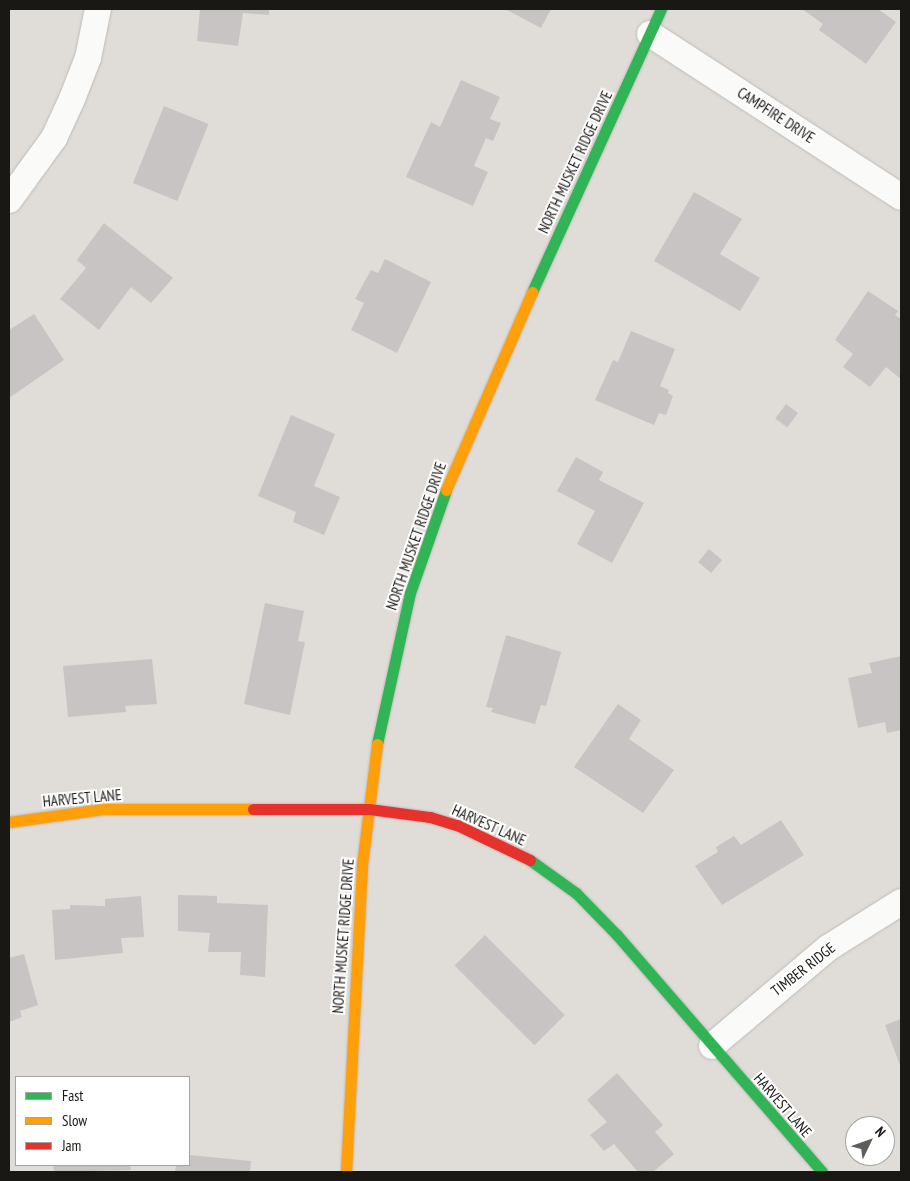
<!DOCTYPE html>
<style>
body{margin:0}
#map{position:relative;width:910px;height:1181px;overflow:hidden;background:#e0ddd8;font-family:"PT Sans Narrow",sans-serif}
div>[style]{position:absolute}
.building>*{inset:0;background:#c7c4c3;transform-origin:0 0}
.roads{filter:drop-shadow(0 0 1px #bdbab6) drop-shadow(0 0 1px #bdbab6)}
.street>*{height:26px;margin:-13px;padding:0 13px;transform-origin:13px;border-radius:13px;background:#fafaf9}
.fast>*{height:11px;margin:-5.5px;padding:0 5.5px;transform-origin:5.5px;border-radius:5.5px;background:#30b455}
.slow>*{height:11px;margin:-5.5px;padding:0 5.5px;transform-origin:5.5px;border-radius:5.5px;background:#ff9f0a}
.jam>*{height:11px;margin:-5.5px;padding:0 5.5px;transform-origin:5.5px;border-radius:5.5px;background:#e5322d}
span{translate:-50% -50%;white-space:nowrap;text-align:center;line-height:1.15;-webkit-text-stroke:4px #fff;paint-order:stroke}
.street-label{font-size:15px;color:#1a1814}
.frame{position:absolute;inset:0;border:10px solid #1a1814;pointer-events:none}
.legend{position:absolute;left:15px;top:1076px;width:175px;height:90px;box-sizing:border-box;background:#fff;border:1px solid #a3a3a1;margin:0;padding:6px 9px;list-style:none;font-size:15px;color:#1a1814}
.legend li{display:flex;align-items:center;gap:10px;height:25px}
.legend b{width:25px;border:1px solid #a3a3a1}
.north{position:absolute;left:845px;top:1116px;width:50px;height:50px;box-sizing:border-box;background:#fff;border:1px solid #a3a3a1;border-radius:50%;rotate:48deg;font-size:14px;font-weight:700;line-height:20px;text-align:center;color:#1a1814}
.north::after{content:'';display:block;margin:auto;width:18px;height:22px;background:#5f5d59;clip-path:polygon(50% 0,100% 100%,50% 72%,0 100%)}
</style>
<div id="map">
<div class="building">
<i style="clip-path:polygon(200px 9px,269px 9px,269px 15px,243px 13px,238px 46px,197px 41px)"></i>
<i style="clip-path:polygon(505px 9px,551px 9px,541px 28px)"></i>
<i style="clip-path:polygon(802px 9px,878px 9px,896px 22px,866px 64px,819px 30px,823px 24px)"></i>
<i style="clip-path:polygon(461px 80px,500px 97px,490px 119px,501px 123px,493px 141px,486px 138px,474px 166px,488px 172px,473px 206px,406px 177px,431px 122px,440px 127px)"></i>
<i style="left:164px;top:106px;width:48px;height:83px;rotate:22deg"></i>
<i style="clip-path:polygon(694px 192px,742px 219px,720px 254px,760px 278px,740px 311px,654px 261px)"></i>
<i style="clip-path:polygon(104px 223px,173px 278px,151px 303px,131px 287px,99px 330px,60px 299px,86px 268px,77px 260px)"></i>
<i style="clip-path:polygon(385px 259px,431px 282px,397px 353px,351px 330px,364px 303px,355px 299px,371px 270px,378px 273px)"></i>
<i style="clip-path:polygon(868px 291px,898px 311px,895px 315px,901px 319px,901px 379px,886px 367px,870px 387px,843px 367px,853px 354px,835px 340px)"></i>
<i style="clip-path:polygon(34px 314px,64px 360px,9px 398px,9px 330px)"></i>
<i style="clip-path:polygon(631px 331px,675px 349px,660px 386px,669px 390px,668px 393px,673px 396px,666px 415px,659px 413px,654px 425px,595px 400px,613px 360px,618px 362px)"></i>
<i style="left:786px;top:404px;width:15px;height:18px;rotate:37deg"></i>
<i style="clip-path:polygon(291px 415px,335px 434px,314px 486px,340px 497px,324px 535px,293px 522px,296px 512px,258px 496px)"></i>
<i style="clip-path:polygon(576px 457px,603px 472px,599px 480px,644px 503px,612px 563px,577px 544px,595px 511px,557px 491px)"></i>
<i style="left:709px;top:549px;width:17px;height:17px;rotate:40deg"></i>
<i style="clip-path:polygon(265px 603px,304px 611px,298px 641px,305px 642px,290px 715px,244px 704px)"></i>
<i style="clip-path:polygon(506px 635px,561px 652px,546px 706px,541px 705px,535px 724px,491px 712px,493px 708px,486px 707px)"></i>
<i style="clip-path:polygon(901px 656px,901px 730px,887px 733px,885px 722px,858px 728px,848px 678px,872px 673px,869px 663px)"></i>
<i style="clip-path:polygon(152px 659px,157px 704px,125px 706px,126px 712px,68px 717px,63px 666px)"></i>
<i style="clip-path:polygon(618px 704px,641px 720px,629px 739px,674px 770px,643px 813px,574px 767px)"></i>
<i style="clip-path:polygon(781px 820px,804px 855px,722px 905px,695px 866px,718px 852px,716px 847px,734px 836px,741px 845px)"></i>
<i style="clip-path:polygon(178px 895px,217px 896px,217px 903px,268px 905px,265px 977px,240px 975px,241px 952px,208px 952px,210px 933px,178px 931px)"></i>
<i style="clip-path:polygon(141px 896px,144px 937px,121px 938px,123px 953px,55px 960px,52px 910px,70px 909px,70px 905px,105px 906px,105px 899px)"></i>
<i style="left:485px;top:935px;width:113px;height:43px;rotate:45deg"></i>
<i style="clip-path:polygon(24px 954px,38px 1005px,20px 1011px,22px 1017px,9px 1022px,9px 958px)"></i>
<i style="clip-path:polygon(901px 1019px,901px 1068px,885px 1025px)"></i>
<i style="clip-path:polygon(617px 1073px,663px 1125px,655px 1132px,674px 1154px,653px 1172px,638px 1172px,614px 1144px,604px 1151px,590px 1135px,607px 1122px,587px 1100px)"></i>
<i style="clip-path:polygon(189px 1155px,251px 1161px,250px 1172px,175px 1172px,176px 1165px,189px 1165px)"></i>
<i style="clip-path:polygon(53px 1165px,130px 1165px,131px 1170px,54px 1172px)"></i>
</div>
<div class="roads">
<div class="street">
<i style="left:650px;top:34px;width:299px;rotate:33deg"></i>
<i style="left:9px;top:200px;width:77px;rotate:-54deg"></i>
<i style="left:54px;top:138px;width:43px;rotate:-65.2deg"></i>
<i style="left:72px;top:99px;width:44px;rotate:-68.7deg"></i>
<i style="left:88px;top:58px;width:50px;rotate:-78.5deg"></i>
<i style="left:712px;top:1046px;width:152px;rotate:-40.2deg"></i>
<i style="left:828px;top:948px;width:86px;rotate:-32.2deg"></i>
</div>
<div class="fast">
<i style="left:532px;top:292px;width:311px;rotate:-65.5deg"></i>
<i style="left:377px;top:744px;width:155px;rotate:-77.7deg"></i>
<i style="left:410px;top:593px;width:109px;rotate:-70.7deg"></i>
<i style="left:530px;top:860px;width:57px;rotate:35.7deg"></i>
<i style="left:576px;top:893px;width:59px;rotate:45.7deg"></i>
<i style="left:617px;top:935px;width:313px;rotate:49.1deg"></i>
</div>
<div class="slow">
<i style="left:446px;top:490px;width:216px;rotate:-66.5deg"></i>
<i style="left:9px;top:822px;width:95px;rotate:-7.9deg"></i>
<i style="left:103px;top:809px;width:150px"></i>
<i style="left:346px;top:1172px;width:307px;rotate:-87deg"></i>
<i style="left:362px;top:865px;width:122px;rotate:-82.9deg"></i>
</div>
<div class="jam">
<i style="left:253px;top:809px;width:116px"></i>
<i style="left:369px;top:809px;width:62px;rotate:7.5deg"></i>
<i style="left:430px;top:817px;width:28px;rotate:17deg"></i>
<i style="left:457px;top:825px;width:81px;rotate:25.6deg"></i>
</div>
</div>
<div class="street-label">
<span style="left:776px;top:115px;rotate:33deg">CAMPFIRE DRIVE</span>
<span style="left:575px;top:162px;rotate:-65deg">NORTH MUSKET RIDGE DRIVE</span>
<span style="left:416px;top:536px;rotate:-71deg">NORTH MUSKET RIDGE DRIVE</span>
<span style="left:82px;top:798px;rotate:-5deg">HARVEST LANE</span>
<span style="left:489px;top:825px;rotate:24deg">HARVEST LANE</span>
<span style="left:343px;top:936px;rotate:-86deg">NORTH MUSKET RIDGE DRIVE</span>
<span style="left:803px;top:969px;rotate:-38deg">TIMBER RIDGE</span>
<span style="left:783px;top:1105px;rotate:49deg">HARVEST LANE</span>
</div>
<div class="frame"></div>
<ul class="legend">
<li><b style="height:6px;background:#30b455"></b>Fast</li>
<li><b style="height:6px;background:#ff9f0a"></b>Slow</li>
<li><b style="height:6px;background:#e5322d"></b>Jam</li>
</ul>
<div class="north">N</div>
</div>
